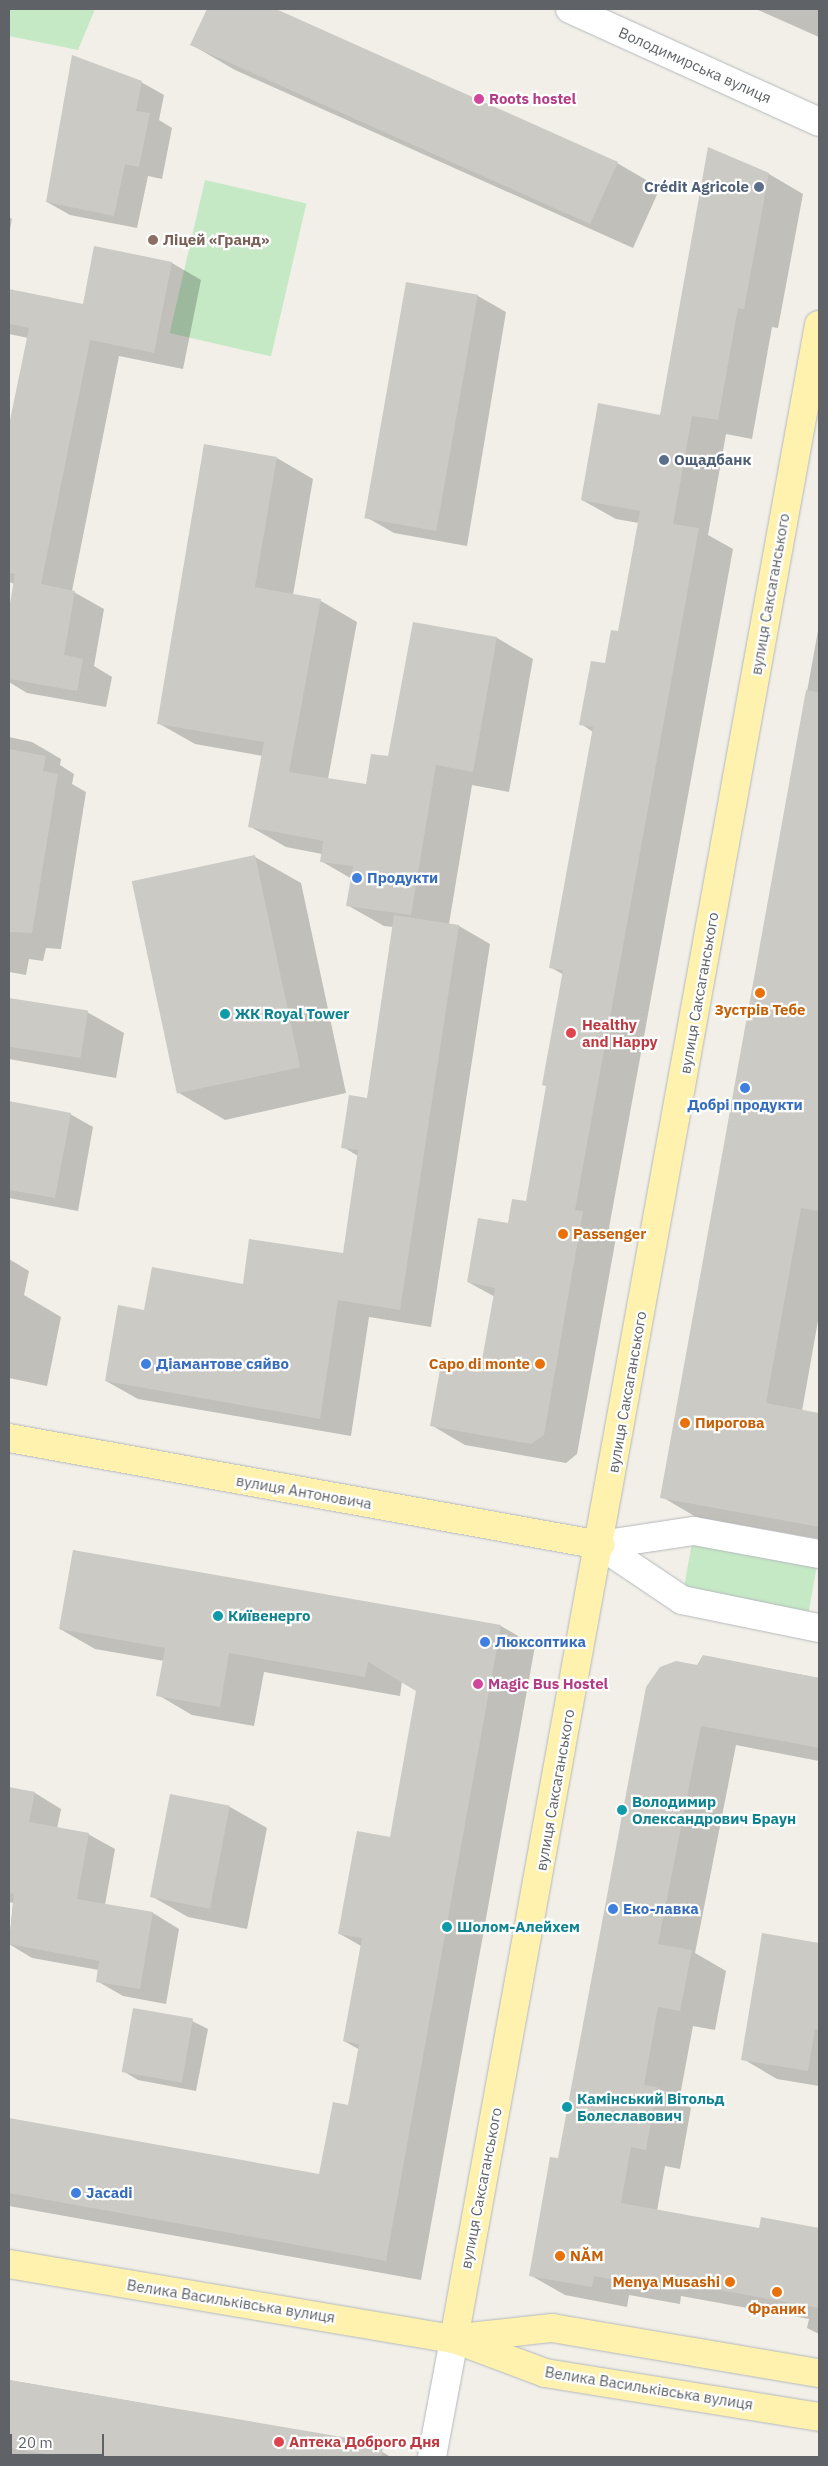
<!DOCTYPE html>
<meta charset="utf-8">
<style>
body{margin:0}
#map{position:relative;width:828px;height:2466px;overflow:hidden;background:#f1efe8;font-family:"IBM Plex Sans",sans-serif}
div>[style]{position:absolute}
.green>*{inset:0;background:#c5e8c5;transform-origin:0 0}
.shadow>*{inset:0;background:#0003}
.building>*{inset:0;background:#cccac5;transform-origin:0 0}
.roads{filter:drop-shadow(0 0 1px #b5b8bc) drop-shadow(0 0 1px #b5b8bc)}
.tertiary>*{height:28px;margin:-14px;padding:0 14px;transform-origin:14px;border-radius:14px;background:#fff}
.secondary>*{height:28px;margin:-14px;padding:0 14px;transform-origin:14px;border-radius:14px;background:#fff}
.primary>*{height:28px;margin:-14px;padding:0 14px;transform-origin:14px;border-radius:14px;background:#fff2af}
.dots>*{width:14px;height:14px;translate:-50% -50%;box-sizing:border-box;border:2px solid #fff;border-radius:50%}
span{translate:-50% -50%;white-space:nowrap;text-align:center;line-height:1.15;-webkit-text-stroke:4.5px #fff;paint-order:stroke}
.street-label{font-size:15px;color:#5f6368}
.hotel-label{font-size:15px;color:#b23c85;font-weight:700}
.left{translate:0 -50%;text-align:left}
.service-label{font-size:15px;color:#4e5e75;font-weight:700}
.right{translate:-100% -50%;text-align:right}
.education-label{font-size:15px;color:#785e54;font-weight:700}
.shop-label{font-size:15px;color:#366cbe;font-weight:700}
.food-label{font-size:15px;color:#c56008;font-weight:700}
.culture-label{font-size:15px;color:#0d838f;font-weight:700}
.health-label{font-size:15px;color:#be3a42;font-weight:700}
.frame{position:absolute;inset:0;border:10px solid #5f6368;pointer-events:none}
.scale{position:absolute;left:10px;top:2434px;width:94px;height:22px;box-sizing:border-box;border:2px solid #5f6368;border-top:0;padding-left:6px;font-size:15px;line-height:18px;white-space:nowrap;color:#5f6368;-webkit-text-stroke:4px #fff;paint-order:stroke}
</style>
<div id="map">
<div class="green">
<i style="clip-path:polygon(9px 9px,95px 9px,78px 50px,9px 36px)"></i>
<i style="left:205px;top:180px;width:104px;height:157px;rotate:13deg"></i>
<i style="left:694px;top:1531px;width:127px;height:70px;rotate:10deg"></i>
</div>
<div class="shadow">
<i style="clip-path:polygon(208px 9px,274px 9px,617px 163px,660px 188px,633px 248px,235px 70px,192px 45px)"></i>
<i style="clip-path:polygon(756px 9px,819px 9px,819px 37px)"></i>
<i style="clip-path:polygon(141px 82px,164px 95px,159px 120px,172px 128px,162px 179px,148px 176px,137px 228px,70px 215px,47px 202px)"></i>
<i style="clip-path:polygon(709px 149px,769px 174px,803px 194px,778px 328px,772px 327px,752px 439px,726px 434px,708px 535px,733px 549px,609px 1228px,617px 1232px,577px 1454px,566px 1463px,465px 1445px,431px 1425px,482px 1366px,495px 1297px,468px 1282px,527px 1203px,547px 1086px,564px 975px,550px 967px,593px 732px,581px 724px,619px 633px,639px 523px,616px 519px,582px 500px,661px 416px)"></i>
<i style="clip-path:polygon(9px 217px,12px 219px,9px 235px)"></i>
<i style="clip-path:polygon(95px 247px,172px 263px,201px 280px,183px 369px,119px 356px,72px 591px,104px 609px,94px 666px,112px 677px,106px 707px,27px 693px,9px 682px,9px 616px,15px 584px,9px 582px,9px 433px,28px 338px,9px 334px,9px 291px,84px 306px)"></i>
<i style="clip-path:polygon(407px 283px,478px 296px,506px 312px,467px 546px,394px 533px,366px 517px)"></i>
<i style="clip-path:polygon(277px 458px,313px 479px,293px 595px,321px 601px,357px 622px,328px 779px,367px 785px,389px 758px,414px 623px,497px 638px,533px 659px,509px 792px,472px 785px,449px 924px,459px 926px,490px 944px,431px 1327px,369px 1317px,351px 1436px,138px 1399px,106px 1381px,145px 1312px,344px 1255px,358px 1156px,343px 1147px,368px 1099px,393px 927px,384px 926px,347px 905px,352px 879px,321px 861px,322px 854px,286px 847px,249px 826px,263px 756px,195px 744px,158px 723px)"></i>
<i style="clip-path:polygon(819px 625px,819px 1315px,802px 1411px,819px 1414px,819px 1539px,696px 1517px,662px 1497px)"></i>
<i style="clip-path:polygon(9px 737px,32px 742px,61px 759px,60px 765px,74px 774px,72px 784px,86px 792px,61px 949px,46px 948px,43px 961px,29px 959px,26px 975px,9px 972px)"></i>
<i style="clip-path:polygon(255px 857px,301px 883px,346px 1093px,225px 1120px,179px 1093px)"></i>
<i style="clip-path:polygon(9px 999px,87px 1012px,124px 1033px,116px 1078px,9px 1059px)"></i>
<i style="clip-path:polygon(9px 1103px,70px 1114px,93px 1127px,78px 1211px,9px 1198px)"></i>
<i style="clip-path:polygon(9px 1259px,29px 1271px,24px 1295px,61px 1317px,47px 1386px,9px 1378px)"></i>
<i style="clip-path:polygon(501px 1626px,535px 1646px,421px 2280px,9px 2206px,9px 2120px,320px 2176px,349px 2106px,360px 2050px,344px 2041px,361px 1946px,340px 1934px,391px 1838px,417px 1691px,402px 1681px,400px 1696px,264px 1672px,254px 1726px,192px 1715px,158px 1695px,164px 1661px,95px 1649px,60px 1629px)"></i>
<i style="clip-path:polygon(703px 1656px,819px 1678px,819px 1761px,736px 1745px,695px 1953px,726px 1971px,715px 2030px,693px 2026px,679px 2101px,691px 2108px,680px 2169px,665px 2166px,657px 2211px,760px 2230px,762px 2218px,819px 2229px,819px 2334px,807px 2328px,809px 2319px,681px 2296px,680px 2304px,629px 2295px,627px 2307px,565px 2295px,530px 2275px,559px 2160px,698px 1666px)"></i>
<i style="clip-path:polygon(9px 1789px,35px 1793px,61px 1809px,57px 1829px,88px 1834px,115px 1849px,105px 1905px,153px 1913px,179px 1929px,166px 2004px,123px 1996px,97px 1981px,99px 1970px,32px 1958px,9px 1944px,13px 1903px,9px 1902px)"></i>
<i style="clip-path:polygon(171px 1795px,230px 1807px,267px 1828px,247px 1929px,188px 1917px,151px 1896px)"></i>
<i style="clip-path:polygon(763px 1935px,819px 1944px,819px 2086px,777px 2079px,743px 2059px)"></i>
<i style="clip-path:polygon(192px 2021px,208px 2029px,196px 2091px,138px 2080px,123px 2071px)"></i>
<i style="clip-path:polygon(9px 2380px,365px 2442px,391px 2457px,9px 2457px)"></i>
</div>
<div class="building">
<i style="clip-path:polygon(207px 9px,276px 9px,618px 162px,590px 224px,190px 45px)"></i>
<i style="clip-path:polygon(72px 55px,142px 81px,136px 111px,150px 113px,139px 167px,125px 164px,114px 216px,46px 202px)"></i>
<i style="clip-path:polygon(708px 147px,769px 173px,744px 309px,738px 308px,718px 420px,692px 416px,673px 524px,699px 528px,575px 1210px,583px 1211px,544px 1435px,531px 1444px,430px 1426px,442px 1358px,481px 1365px,495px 1288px,467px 1282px,478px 1218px,508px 1223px,512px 1199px,526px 1201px,546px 1086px,542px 1085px,563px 970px,549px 968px,593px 727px,579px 725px,591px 661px,605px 663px,611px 630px,618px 631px,640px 511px,581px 500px,598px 403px,660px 415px)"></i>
<i style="clip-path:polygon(94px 246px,172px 262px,154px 353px,90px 340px,41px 584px,75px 591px,64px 655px,83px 659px,77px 691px,9px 679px,9px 609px,15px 574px,9px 573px,9px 425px,29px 328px,9px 324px,9px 289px,83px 304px)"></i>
<i style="left:406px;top:282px;width:73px;height:240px;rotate:10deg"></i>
<i style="clip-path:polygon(204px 444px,277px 457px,255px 587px,321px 599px,289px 772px,366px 784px,371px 754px,388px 756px,413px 622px,497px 637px,473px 772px,436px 765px,411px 915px,346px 906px,353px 866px,320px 862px,323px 841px,248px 827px,264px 742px,157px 724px)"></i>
<i style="clip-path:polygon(806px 690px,819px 692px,819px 1211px,801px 1208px,766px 1403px,819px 1413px,819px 1527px,660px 1498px)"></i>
<i style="clip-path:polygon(9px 749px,46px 756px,43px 771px,58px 774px,32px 933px,9px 932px)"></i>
<i style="left:255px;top:855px;width:217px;height:126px;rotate:78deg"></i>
<i style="clip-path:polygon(394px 915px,459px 925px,400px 1310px,338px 1300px,320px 1419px,105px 1381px,118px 1305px,144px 1310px,152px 1267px,243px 1284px,249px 1239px,343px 1253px,358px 1150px,341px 1148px,349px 1095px,367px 1098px)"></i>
<i style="left:9px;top:998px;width:80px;height:48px;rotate:9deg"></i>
<i style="clip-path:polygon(9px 1101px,71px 1113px,55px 1198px,9px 1190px)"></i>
<i style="clip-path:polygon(73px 1550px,501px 1625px,386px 2261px,9px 2193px,9px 2118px,319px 2174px,333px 2102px,348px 2105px,359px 2044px,343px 2041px,362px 1938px,338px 1934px,353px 1852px,357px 1831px,390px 1837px,416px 1691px,368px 1662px,365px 1677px,229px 1653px,220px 1707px,156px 1696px,165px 1648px,59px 1629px)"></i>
<i style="clip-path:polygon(703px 1655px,819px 1678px,819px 1748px,701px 1726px,658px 1944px,692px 1950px,680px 2011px,658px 2007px,644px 2085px,657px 2087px,646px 2150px,631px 2147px,621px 2203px,759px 2228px,761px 2217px,819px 2228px,819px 2308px,647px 2277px,645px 2285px,594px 2276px,592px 2287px,529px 2276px,550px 2157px,558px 2158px,646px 1687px,660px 1667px,676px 1661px,697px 1665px)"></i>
<i style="clip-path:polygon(9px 1787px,35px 1792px,29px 1822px,89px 1833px,77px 1899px,153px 1912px,140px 1989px,96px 1982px,99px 1961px,9px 1944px,14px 1894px,9px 1893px)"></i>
<i style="left:170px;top:1794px;width:61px;height:105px;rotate:11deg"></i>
<i style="clip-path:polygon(762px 1933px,819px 1943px,819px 2030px,815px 2029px,808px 2071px,741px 2060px)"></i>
<i style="left:133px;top:2008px;width:61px;height:65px;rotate:10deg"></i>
<i style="clip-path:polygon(9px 2380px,383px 2444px,382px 2457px,64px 2457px,9px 2448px)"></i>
</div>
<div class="roads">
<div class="tertiary">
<i style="left:570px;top:9px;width:273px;rotate:24.4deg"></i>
<i style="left:600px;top:1545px;width:99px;rotate:33.9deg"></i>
<i style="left:682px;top:1600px;width:140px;rotate:11.6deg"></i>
<i style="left:600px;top:1545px;width:95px;rotate:-8.5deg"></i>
<i style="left:694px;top:1531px;width:127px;rotate:10.4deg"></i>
</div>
<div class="secondary">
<i style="left:432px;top:2457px;width:120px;rotate:-79.4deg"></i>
</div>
<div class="primary">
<i style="left:9px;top:1438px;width:601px;rotate:10.26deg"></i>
<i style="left:9px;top:2264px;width:451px;rotate:9.6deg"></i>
<i style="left:454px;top:2339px;width:97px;rotate:20.5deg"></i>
<i style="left:545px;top:2373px;width:278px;rotate:9.1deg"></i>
<i style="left:460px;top:2338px;width:93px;rotate:-6.2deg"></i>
<i style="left:552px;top:2328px;width:271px;rotate:9.6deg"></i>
<i style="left:454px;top:2339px;width:2047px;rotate:-79.73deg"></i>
</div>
</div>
<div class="dots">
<i style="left:479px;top:99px;background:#d1479c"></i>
<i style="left:759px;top:187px;background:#5c6f8a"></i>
<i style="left:153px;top:240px;background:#8d6e63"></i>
<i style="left:664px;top:460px;background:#5c6f8a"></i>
<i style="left:357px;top:878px;background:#3f7fe0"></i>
<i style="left:760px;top:993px;background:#e8710a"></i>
<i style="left:225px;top:1014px;background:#0f9aa8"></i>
<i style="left:571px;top:1033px;background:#e0444e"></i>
<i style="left:745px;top:1088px;background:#3f7fe0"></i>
<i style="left:563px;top:1234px;background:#e8710a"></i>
<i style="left:146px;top:1364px;background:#3f7fe0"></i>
<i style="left:540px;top:1364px;background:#e8710a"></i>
<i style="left:685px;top:1423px;background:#e8710a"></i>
<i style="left:218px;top:1616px;background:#0f9aa8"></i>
<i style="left:485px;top:1642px;background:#3f7fe0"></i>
<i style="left:478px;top:1684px;background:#d1479c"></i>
<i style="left:622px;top:1810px;background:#0f9aa8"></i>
<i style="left:613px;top:1909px;background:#3f7fe0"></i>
<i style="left:447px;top:1927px;background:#0f9aa8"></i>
<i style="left:567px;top:2107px;background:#0f9aa8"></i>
<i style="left:76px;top:2193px;background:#3f7fe0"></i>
<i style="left:560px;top:2256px;background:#e8710a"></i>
<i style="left:730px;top:2282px;background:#e8710a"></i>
<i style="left:777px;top:2292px;background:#e8710a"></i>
<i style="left:279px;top:2442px;background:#e0444e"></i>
</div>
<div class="street-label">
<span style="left:695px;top:65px;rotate:24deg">Володимирська вулиця</span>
<span style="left:770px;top:594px;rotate:-80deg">вулиця Саксаганського</span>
<span style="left:699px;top:993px;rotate:-80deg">вулиця Саксаганського</span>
<span style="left:627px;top:1392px;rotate:-80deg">вулиця Саксаганського</span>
<span style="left:304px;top:1492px;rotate:10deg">вулиця Антоновича</span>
<span style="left:555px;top:1790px;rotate:-80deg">вулиця Саксаганського</span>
<span style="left:481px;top:2188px;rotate:-79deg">вулиця Саксаганського</span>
<span style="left:231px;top:2301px;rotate:9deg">Велика Васильківська вулиця</span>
<span style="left:649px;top:2388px;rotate:9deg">Велика Васильківська вулиця</span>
</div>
<div class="hotel-label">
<span class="left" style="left:489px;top:99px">Roots hostel</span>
<span class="left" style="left:488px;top:1684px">Magic Bus Hostel</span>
</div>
<div class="service-label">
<span class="right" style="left:749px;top:187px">Crédit Agricole</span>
<span class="left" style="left:674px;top:460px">Ощадбанк</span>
</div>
<div class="education-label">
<span class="left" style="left:163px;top:240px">Ліцей «Гранд»</span>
</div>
<div class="shop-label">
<span class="left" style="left:367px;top:878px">Продукти</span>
<span style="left:745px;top:1105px">Добрі продукти</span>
<span class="left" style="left:156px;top:1364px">Діамантове сяйво</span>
<span class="left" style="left:495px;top:1642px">Люксоптика</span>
<span class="left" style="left:623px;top:1909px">Еко-лавка</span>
<span class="left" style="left:86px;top:2193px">Jacadi</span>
</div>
<div class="food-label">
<span style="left:760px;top:1010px">Зустрів Тебе</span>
<span class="left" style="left:573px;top:1234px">Passenger</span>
<span class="right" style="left:530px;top:1364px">Capo di monte</span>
<span class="left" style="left:695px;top:1423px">Пирогова</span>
<span class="left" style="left:570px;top:2256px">NĂM</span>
<span class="right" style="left:720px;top:2282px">Menya Musashi</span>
<span style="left:777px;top:2309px">Франик</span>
</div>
<div class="culture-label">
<span class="left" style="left:235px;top:1014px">ЖК Royal Tower</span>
<span class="left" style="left:228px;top:1616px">Київенерго</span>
<span class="left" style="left:632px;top:1810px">Володимир<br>Олександрович Браун</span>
<span class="left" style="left:457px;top:1927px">Шолом-Алейхем</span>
<span class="left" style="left:577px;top:2107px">Камінський Вітольд<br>Болеславович</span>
</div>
<div class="health-label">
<span class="left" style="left:582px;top:1033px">Healthy<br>and Happy</span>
<span class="left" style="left:289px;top:2442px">Аптека Доброго Дня</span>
</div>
<div class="frame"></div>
<div class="scale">20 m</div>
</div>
